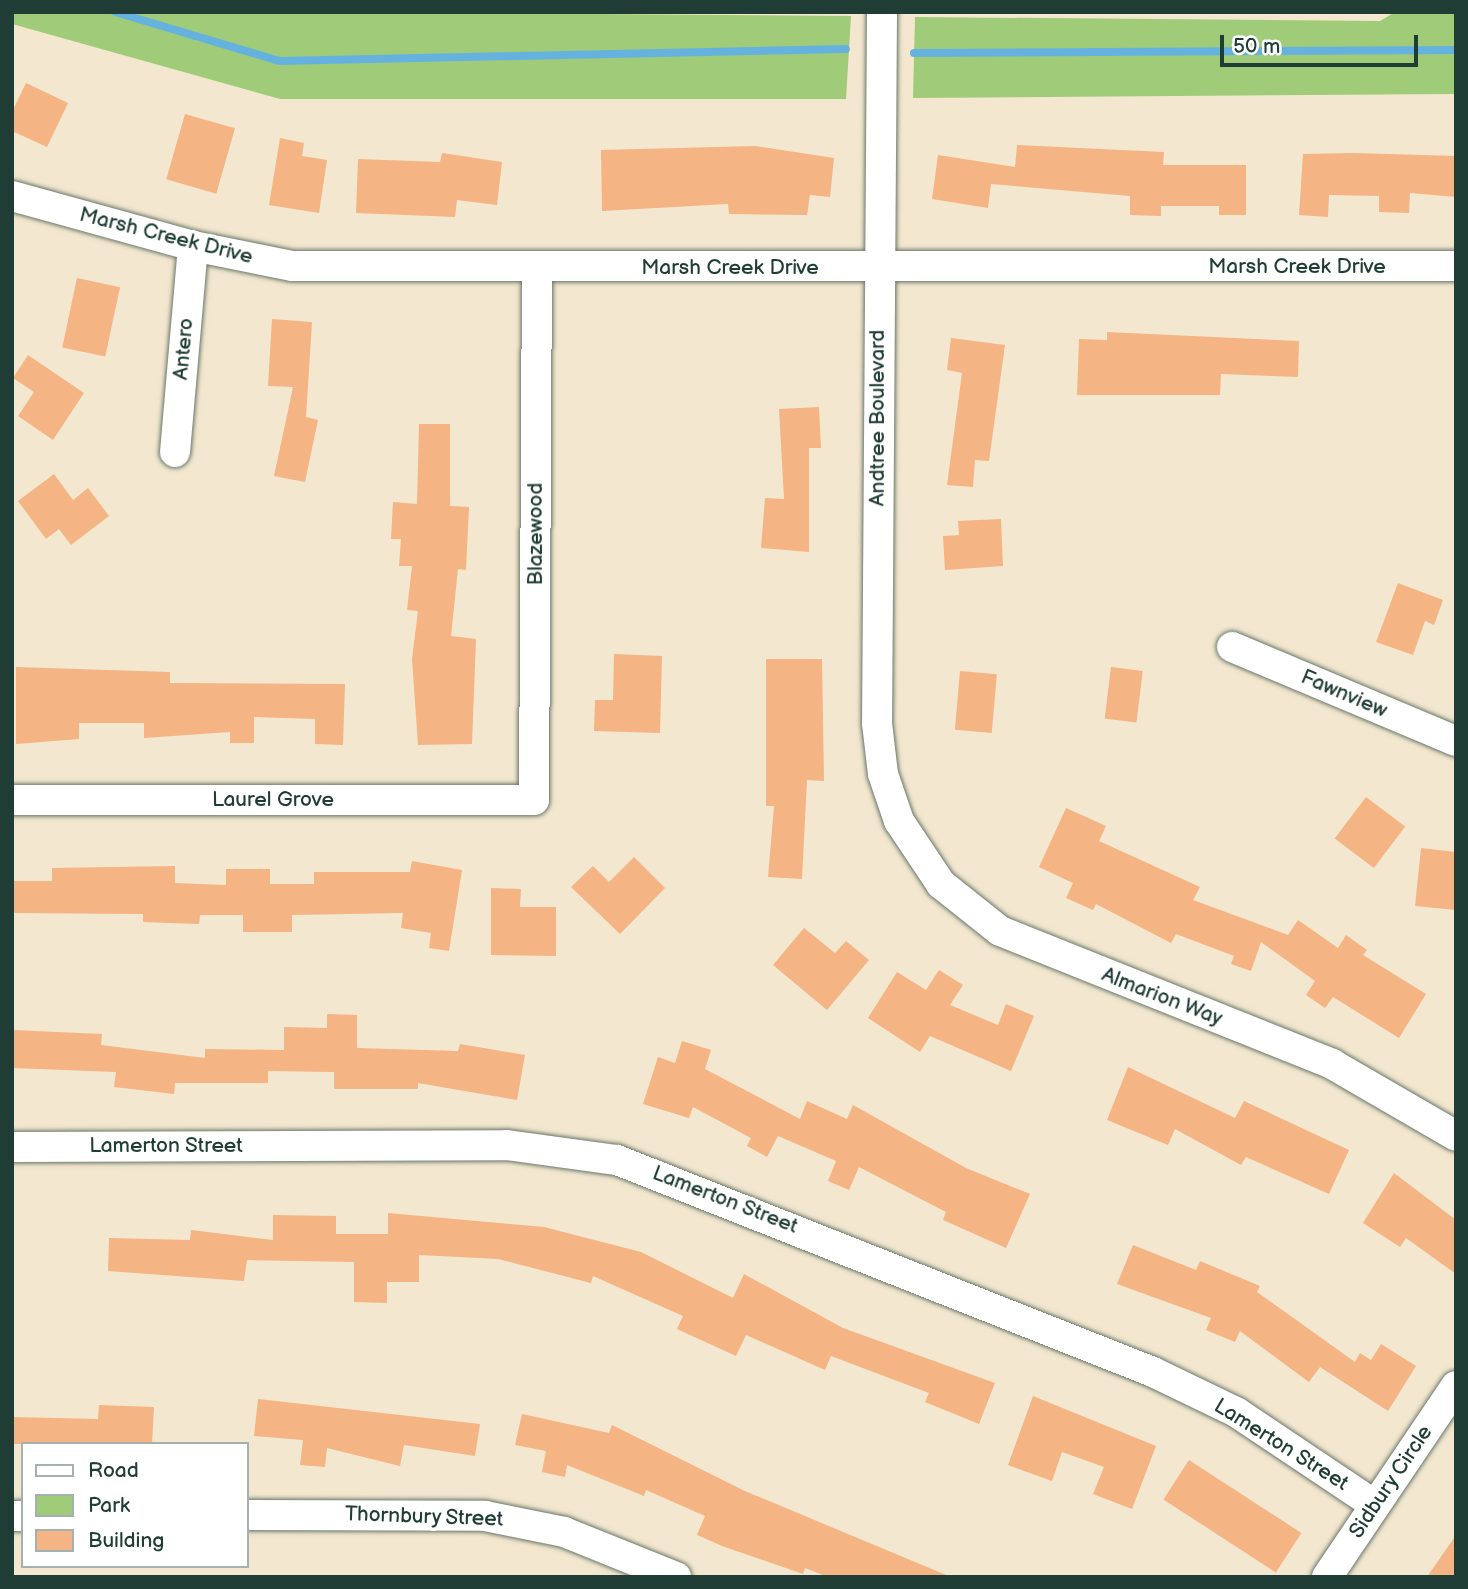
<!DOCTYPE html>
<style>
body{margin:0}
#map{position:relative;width:1468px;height:1589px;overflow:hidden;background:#f3e7cf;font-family:"Balsamiq Sans",sans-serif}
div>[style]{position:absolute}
.green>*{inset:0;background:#a0cc79}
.stream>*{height:8px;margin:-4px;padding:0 4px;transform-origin:4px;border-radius:4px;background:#66b2df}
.building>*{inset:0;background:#f4b484;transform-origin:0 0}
.roads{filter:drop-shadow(0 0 2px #69786a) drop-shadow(0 0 2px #69786a)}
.street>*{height:30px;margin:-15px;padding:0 15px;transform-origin:15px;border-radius:15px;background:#fff}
span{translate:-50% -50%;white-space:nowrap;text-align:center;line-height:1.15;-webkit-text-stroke:7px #fff;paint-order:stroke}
.street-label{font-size:21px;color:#1f3d34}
.frame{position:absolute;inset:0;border:14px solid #1f3d34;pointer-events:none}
.legend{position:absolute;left:21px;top:1442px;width:228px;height:126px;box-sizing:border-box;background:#fff;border:2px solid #a5b1ae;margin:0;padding:9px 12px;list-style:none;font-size:21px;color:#1f3d34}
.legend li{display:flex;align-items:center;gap:14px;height:35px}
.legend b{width:35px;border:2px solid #a5b1ae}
.scale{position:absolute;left:1220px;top:35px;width:198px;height:32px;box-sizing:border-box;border:4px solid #1f3d34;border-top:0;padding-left:9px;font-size:21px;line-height:24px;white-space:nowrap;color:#1f3d34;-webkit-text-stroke:5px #fff;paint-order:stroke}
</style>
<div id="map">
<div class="green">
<i style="clip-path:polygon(12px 12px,353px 12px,851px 16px,846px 99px,280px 99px,12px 24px)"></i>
<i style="clip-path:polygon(1395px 12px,1456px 12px,1456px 94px,913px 98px,915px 17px,1380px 21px)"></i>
</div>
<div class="stream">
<i style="left:115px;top:12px;width:171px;rotate:16.6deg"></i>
<i style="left:279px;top:61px;width:567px;rotate:-1.21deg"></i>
<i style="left:914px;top:53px;width:542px;rotate:-0.32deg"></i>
</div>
<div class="building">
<i style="clip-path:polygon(26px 83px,68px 103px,47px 147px,12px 131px,12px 112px)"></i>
<i style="left:185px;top:114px;width:52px;height:68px;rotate:16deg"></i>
<i style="clip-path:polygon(280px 138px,304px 143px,302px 156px,327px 160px,319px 213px,269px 205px)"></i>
<i style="clip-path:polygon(1017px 145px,1164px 152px,1163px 165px,1246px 165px,1246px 215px,1219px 215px,1219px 206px,1161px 206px,1161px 216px,1130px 215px,1130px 196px,991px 184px,988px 208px,932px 199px,938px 155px,1015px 167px)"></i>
<i style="clip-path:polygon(755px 146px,834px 158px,830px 197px,810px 195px,807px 215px,729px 214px,728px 204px,602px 211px,601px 150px)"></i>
<i style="clip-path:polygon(442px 153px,502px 162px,497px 205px,457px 200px,455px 217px,356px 213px,358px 159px,440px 162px)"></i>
<i style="clip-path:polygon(1354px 153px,1456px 156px,1456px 197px,1410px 193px,1409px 213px,1379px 212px,1379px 196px,1329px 195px,1328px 217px,1299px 215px,1303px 154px)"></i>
<i style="left:77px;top:278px;width:44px;height:71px;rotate:12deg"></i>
<i style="clip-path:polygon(272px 319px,312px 322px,306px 417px,318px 420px,305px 482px,274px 476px,293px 387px,268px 386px)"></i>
<i style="clip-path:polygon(1107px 332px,1299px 341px,1298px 377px,1221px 374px,1220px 395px,1077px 395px,1079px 339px,1107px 340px)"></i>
<i style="clip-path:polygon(951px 338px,1005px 345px,989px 461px,975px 460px,973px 487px,947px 485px,962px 373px,947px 370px)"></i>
<i style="clip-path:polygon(28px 355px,84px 393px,53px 440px,18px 416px,34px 392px,13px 378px)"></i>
<i style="clip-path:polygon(819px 407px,821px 448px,809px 448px,809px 552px,761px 548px,765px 498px,784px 499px,779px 409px)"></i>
<i style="clip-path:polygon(419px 424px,450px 424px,450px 506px,469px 507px,466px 570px,458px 569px,451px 636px,476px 639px,472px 744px,418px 745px,412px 659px,418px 611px,407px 610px,412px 566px,399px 566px,401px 539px,391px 539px,393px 502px,417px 504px)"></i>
<i style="clip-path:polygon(54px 474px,73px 500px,88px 488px,109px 516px,71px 545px,59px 529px,46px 539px,18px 501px)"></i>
<i style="clip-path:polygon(1001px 519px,1003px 566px,945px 570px,943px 536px,959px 535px,958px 521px)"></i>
<i style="clip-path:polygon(1398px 583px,1443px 600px,1434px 625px,1425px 621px,1413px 655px,1376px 642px)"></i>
<i style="clip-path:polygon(614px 654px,662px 656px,660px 733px,594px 731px,595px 700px,613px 700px)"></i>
<i style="clip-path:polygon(766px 659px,822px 659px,824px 781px,807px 780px,802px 879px,768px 877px,774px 806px,766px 806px)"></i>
<i style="clip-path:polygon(16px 667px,170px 672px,170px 683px,345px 684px,343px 745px,315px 744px,315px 719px,254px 717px,254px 743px,230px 743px,230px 732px,144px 738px,144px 723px,79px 723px,79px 739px,16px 744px)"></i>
<i style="left:1111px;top:667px;width:32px;height:52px;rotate:7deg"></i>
<i style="left:960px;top:671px;width:37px;height:59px;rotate:5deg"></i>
<i style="left:1366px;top:797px;width:49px;height:52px;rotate:37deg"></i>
<i style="clip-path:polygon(1066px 808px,1106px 826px,1099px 841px,1200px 887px,1193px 900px,1288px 935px,1298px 920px,1338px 948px,1346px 935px,1367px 950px,1363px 955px,1426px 994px,1399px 1038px,1333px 997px,1325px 1008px,1306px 995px,1315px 981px,1261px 942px,1251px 971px,1231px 964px,1234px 956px,1176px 934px,1171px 943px,1096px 904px,1093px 910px,1066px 898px,1073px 883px,1039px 867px)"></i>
<i style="clip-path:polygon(1421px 848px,1456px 852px,1456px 910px,1415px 906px)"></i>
<i style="clip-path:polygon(634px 857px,665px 888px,620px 934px,571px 887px,593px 866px,609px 882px)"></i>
<i style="clip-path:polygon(412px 861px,462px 870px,449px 951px,429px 948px,431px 933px,401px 928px,403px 913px,292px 915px,292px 932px,243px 932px,243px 915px,200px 915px,199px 924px,143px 922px,143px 914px,12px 913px,12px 881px,52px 881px,52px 868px,175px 866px,175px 883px,226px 885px,226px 869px,270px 869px,270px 884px,314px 884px,314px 872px,410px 872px)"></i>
<i style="clip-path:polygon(491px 888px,521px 889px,520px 907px,556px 907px,556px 956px,491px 955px)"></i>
<i style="clip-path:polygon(804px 928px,835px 953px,846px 941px,869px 960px,827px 1010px,773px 965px)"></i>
<i style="clip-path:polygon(939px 970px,963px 985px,950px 1005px,998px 1025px,1006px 1004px,1034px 1016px,1011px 1071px,930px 1036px,920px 1052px,868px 1018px,897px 972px,926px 990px)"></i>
<i style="clip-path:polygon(327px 1014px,357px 1015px,357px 1048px,458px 1051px,460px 1044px,525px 1055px,517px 1100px,418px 1083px,418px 1089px,334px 1089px,334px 1072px,268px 1071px,268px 1083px,175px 1083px,174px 1094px,114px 1087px,116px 1072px,12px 1068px,12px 1030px,102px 1034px,101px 1045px,205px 1058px,205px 1049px,284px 1050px,284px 1027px,327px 1028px)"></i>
<i style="clip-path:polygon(682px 1041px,711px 1050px,705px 1069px,800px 1119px,807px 1101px,847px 1119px,853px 1105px,966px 1168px,1030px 1194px,1006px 1248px,943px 1220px,946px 1212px,859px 1167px,849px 1190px,828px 1181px,836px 1161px,778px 1136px,767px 1157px,747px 1146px,751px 1138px,693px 1107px,689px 1118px,643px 1104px,658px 1057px,675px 1063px)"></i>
<i style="clip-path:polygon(1128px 1067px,1235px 1118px,1244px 1101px,1349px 1150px,1329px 1194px,1246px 1157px,1241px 1165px,1175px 1129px,1168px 1145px,1107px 1120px)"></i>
<i style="clip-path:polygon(1394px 1173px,1456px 1220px,1456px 1274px,1406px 1238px,1400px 1247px,1363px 1223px)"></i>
<i style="clip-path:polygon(388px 1213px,544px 1227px,641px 1252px,733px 1298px,744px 1274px,843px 1328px,995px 1383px,979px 1424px,925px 1402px,929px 1393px,831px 1356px,825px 1370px,746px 1335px,736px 1356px,677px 1329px,683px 1316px,593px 1276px,591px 1283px,498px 1259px,419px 1255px,419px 1282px,387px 1282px,387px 1303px,354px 1302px,354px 1262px,247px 1260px,244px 1281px,108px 1271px,109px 1238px,190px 1240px,191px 1230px,273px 1240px,273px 1215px,336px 1216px,336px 1234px,388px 1234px)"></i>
<i style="clip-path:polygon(1133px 1245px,1196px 1270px,1200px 1261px,1260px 1286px,1257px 1292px,1355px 1362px,1360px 1353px,1371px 1360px,1381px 1344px,1416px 1366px,1388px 1411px,1320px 1367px,1309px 1382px,1240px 1331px,1235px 1342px,1206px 1330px,1211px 1318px,1117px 1284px)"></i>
<i style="clip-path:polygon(1033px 1396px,1156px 1446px,1132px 1509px,1093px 1494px,1104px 1467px,1062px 1452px,1052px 1481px,1008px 1465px)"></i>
<i style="clip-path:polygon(258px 1399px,480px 1424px,475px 1456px,404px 1445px,400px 1466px,327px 1448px,325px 1467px,300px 1465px,303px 1440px,254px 1436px)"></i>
<i style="clip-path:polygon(99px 1405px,154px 1407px,152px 1444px,12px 1444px,12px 1417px,98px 1419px)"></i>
<i style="clip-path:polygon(522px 1414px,609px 1433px,612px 1425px,745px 1491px,951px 1577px,828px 1577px,805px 1568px,803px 1574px,722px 1546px,697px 1535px,705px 1516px,646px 1490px,644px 1496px,567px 1465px,565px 1477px,542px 1472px,546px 1451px,515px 1445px)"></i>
<i style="left:1189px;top:1460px;width:134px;height:47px;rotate:33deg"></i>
<i style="clip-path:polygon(1456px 1535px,1456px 1577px,1427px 1577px)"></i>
</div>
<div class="roads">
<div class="street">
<i style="left:882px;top:12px;width:711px;rotate:90.4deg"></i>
<i style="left:877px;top:723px;width:51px;rotate:83.3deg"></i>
<i style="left:883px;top:774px;width:50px;rotate:71.2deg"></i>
<i style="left:899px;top:821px;width:76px;rotate:56.3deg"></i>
<i style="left:941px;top:884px;width:75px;rotate:38.5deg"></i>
<i style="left:1000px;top:931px;width:358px;rotate:21.8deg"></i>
<i style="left:1332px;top:1064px;width:143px;rotate:30.1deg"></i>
<i style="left:12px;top:196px;width:188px;rotate:15.4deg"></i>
<i style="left:193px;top:246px;width:101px;rotate:11.4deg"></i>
<i style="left:292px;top:266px;width:1164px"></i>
<i style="left:175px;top:452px;width:207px;rotate:-85deg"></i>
<i style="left:1232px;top:647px;width:243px;rotate:22.8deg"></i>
<i style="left:12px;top:800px;width:522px"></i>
<i style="left:534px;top:800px;width:532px;rotate:-89.68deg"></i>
<i style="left:12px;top:1147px;width:495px;rotate:-0.2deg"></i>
<i style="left:507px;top:1145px;width:111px;rotate:7.8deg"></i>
<i style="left:617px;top:1160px;width:576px;rotate:21.58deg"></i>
<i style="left:1153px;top:1372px;width:92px;rotate:25.7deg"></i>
<i style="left:1236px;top:1412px;width:167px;rotate:33.8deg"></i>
<i style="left:247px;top:1515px;width:238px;rotate:0.2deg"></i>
<i style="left:485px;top:1516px;width:81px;rotate:11.4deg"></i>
<i style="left:564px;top:1532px;width:121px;rotate:21.9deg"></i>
<i style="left:12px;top:1516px;width:11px"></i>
<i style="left:1327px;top:1577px;width:230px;rotate:-56deg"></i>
</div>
</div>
<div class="street-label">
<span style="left:166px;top:236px;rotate:14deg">Marsh Creek Drive</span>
<span style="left:1297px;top:267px">Marsh Creek Drive</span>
<span style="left:730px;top:268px">Marsh Creek Drive</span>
<span style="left:184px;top:349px;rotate:-85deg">Antero</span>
<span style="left:878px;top:418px;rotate:-90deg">Andtree Boulevard</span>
<span style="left:536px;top:534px;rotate:-90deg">Blazewood</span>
<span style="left:1344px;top:694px;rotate:23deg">Fawnview</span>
<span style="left:273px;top:800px">Laurel Grove</span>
<span style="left:1162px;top:997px;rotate:21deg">Almarion Way</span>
<span style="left:166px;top:1146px">Lamerton Street</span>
<span style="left:725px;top:1200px;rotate:21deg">Lamerton Street</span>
<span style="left:1281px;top:1445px;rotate:32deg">Lamerton Street</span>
<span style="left:1391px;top:1482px;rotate:-56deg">Sidbury Circle</span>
<span style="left:424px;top:1517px;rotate:2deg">Thornbury Street</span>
</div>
<div class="frame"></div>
<ul class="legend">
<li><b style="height:9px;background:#fff"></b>Road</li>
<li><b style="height:19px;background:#a0cc79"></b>Park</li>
<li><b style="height:19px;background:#f4b484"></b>Building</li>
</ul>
<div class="scale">50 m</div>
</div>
